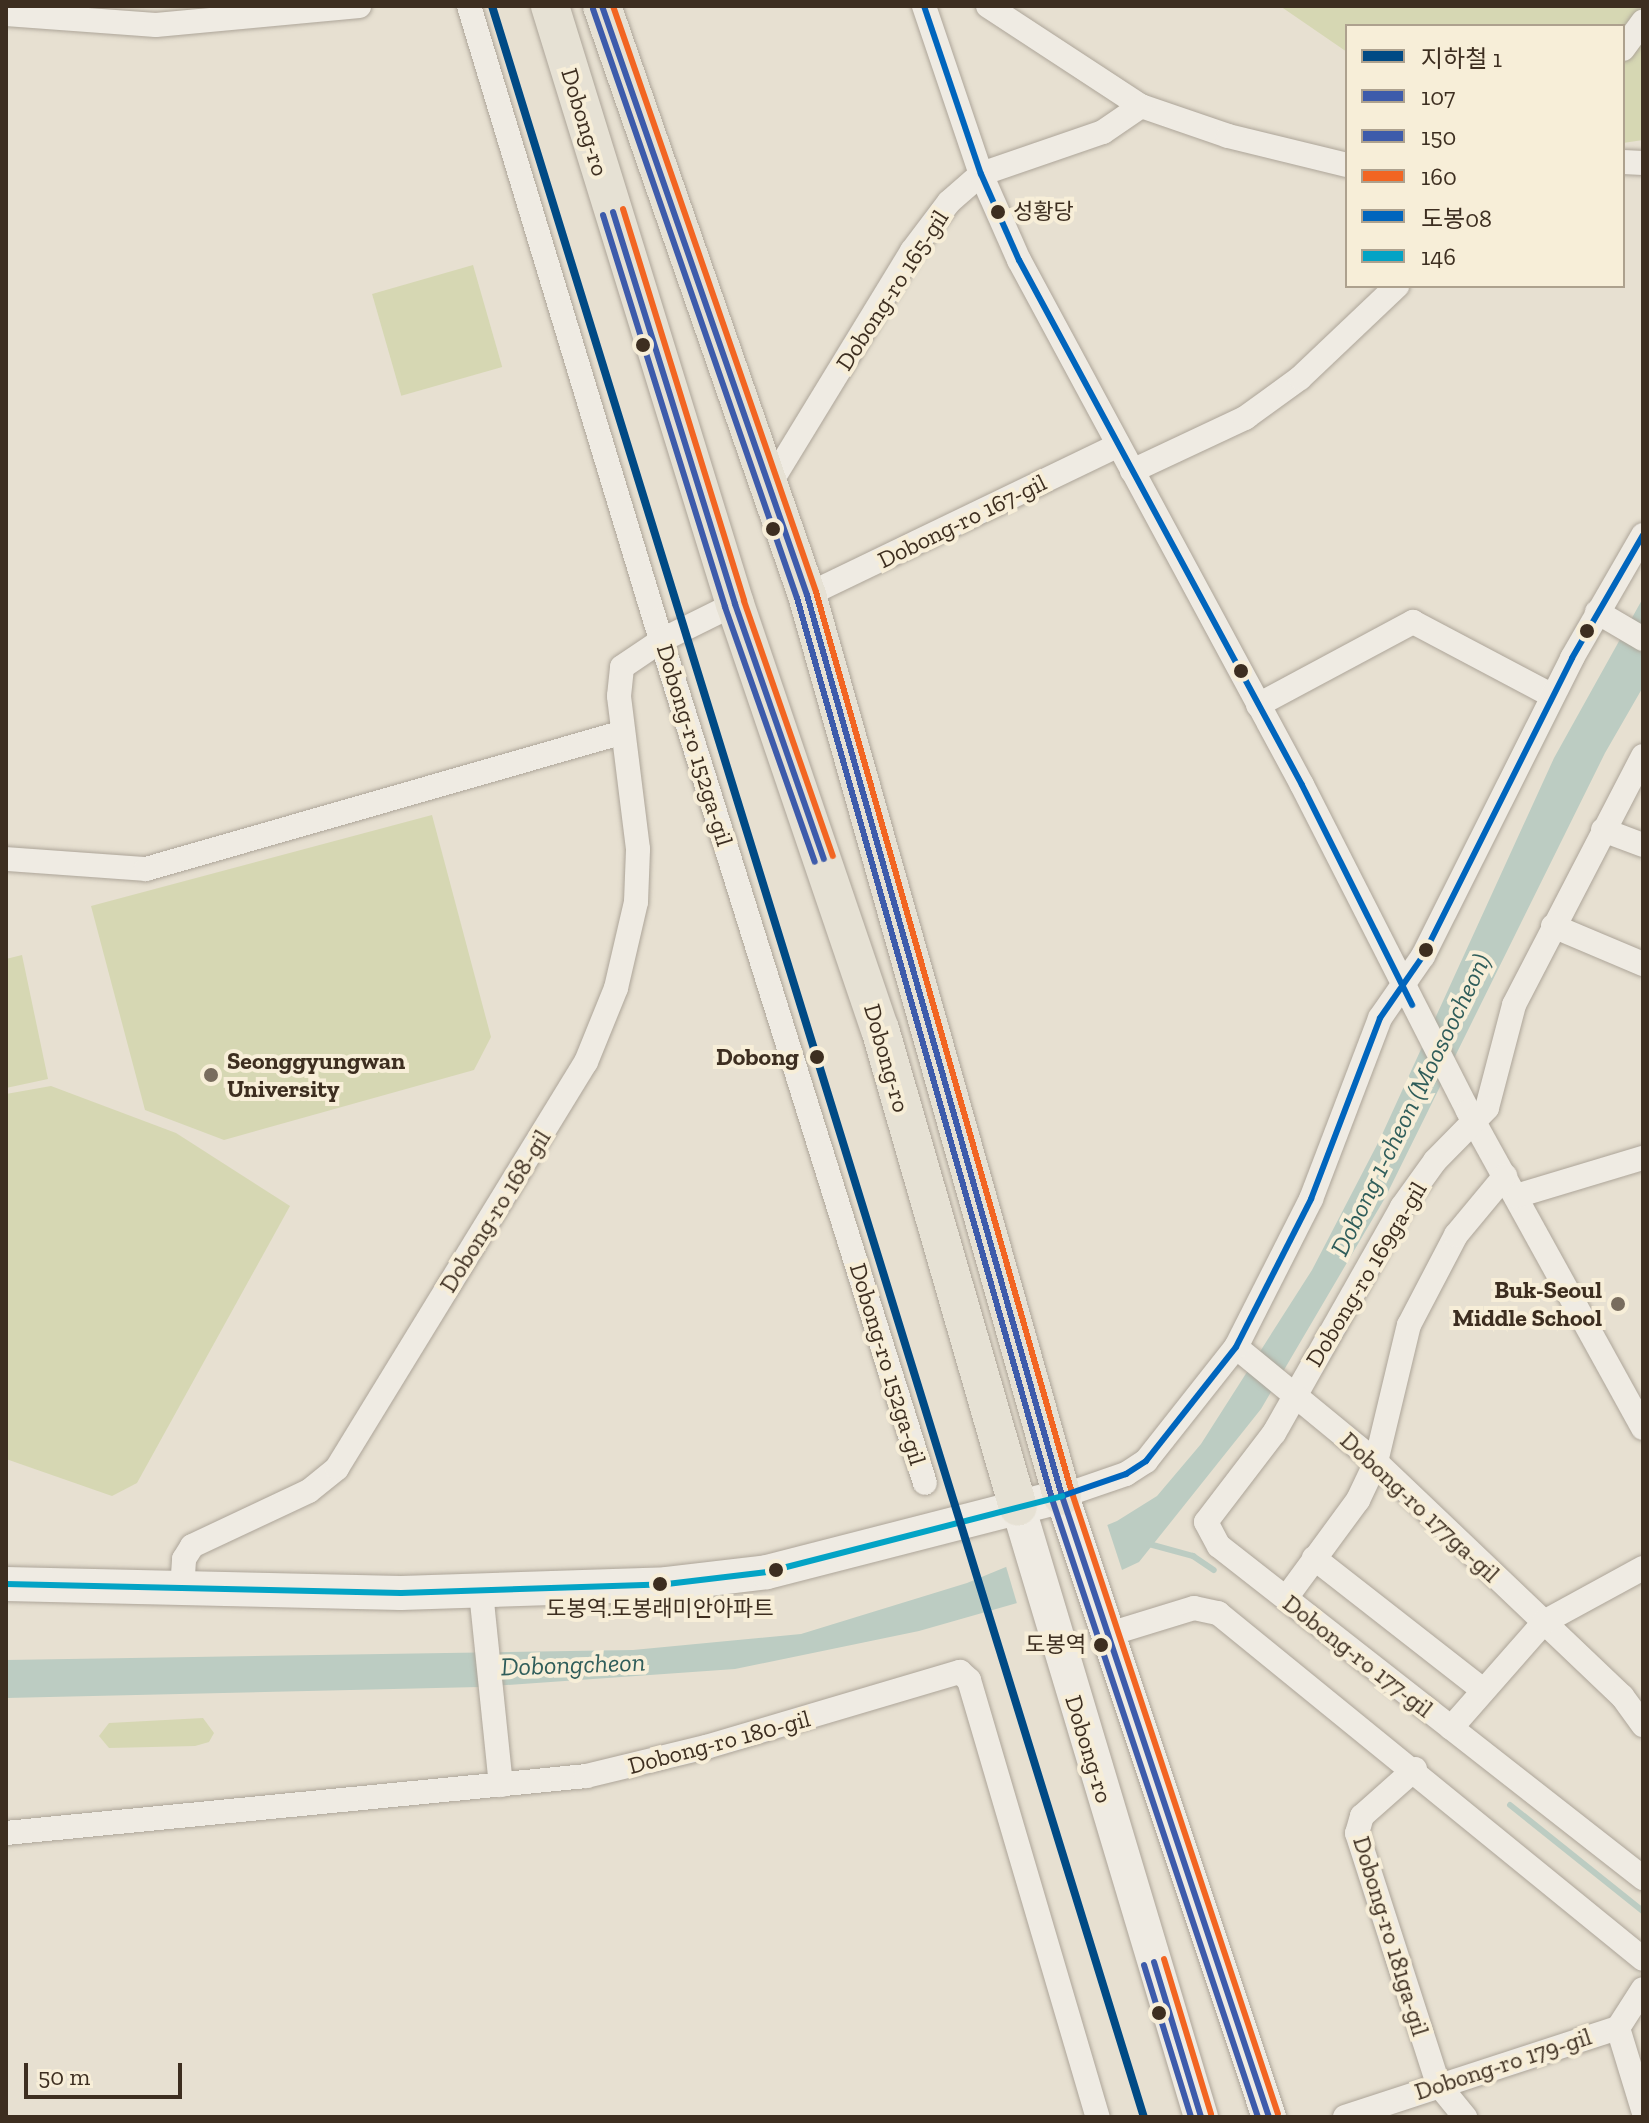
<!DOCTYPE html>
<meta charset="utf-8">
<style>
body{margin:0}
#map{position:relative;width:1649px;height:2123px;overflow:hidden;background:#e7e0d1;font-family:"Zilla Slab","Noto Sans KR",serif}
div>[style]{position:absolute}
.green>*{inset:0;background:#d6d7b3;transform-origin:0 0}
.water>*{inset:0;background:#bcccc2}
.pier>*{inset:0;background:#e7e0d1}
.stream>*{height:6px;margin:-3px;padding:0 3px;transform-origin:3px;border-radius:3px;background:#bcccc2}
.roads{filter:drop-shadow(0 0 2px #ada599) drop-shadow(0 0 2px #ada599)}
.minor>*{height:24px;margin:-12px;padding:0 12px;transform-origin:12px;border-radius:12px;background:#efebe3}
.secondary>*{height:34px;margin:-17px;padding:0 17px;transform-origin:17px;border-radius:17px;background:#efebe3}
.primary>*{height:38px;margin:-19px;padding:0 19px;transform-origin:19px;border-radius:19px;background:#e6e1d4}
.bus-1>*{height:6px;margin:-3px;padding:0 3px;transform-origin:3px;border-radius:3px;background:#3d5bab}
.bus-2>*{height:6px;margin:-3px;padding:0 3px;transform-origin:3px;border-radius:3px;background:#3d5bab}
.bus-3>*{height:6px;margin:-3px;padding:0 3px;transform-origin:3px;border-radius:3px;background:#f26522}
.bus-4>*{height:6px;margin:-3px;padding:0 3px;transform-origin:3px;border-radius:3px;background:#0065bd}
.bus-5>*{height:6px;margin:-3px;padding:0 3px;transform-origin:3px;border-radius:3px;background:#03a3c5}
.metro-1>*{height:8px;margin:-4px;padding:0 4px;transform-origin:4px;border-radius:4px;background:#004a85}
.dots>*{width:22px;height:22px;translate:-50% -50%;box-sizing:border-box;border:4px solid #f7eed8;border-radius:50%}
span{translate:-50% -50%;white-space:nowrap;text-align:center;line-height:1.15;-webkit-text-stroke:8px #f7eed8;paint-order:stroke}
.bus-label{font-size:22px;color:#3d2e20}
.left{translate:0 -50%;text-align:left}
.right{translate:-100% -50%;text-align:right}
.street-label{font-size:24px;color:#3d2e20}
.stop-label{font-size:24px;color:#3d2e20;font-weight:700}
.poi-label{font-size:24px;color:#3d2e20;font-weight:700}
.water-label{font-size:26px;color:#2f5d5a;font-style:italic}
.frame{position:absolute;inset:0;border:8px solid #3d2e20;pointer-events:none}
.legend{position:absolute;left:1345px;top:24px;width:280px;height:264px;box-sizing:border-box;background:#f7eed8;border:2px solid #ada18e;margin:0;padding:10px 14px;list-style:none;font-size:24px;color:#3d2e20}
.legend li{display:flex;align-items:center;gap:16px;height:40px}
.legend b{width:40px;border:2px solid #ada18e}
.scale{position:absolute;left:24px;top:2063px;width:158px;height:36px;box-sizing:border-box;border:4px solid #3d2e20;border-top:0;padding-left:10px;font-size:24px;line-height:28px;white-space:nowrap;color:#3d2e20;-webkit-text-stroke:6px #f7eed8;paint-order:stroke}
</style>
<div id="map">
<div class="green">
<i style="clip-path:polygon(1280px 6px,1643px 6px,1643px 140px,1623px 143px,1623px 26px,1347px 26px,1347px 52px)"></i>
<i style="left:473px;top:265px;width:106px;height:105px;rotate:74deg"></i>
<i style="clip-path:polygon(432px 815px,491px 1037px,474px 1070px,224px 1140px,145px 1110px,91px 906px)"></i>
<i style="clip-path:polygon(22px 955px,48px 1079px,6px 1088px,6px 959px)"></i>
<i style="clip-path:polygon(51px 1086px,176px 1133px,290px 1206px,137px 1483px,112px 1496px,6px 1459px,6px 1094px)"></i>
<i style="clip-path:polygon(203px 1718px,214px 1733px,209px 1742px,195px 1746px,109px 1748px,99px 1736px,109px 1723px)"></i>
</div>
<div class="water">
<i style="clip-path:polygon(1643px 598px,1643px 687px,1605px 753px,1385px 1198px,1261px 1409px,1139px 1562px,1105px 1578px,919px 1631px,735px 1669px,479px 1687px,6px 1698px,6px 1660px,633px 1650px,801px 1634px,967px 1583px,1117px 1521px,1157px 1496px,1201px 1444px,1312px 1270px,1380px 1139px,1554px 758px)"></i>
</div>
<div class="pier">
<i style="clip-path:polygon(1106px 1521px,1123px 1573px,1018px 1607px,1005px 1563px)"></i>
</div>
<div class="stream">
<i style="left:1149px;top:1544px;width:46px;rotate:15.3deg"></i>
<i style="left:1193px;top:1556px;width:25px;rotate:34deg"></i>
<i style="left:1510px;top:1805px;width:170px;rotate:38.6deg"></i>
</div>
<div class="roads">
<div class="minor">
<i style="left:469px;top:6px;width:642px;rotate:73.15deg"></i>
<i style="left:655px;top:620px;width:904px;rotate:72.63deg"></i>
<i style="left:924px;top:6px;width:177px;rotate:71.3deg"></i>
<i style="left:981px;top:174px;width:94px;rotate:66.2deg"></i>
<i style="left:1019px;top:260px;width:596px;rotate:61.67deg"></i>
<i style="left:1302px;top:785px;width:366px;rotate:63deg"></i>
<i style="left:1468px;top:1111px;width:362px;rotate:61.1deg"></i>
<i style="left:988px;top:6px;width:183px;rotate:33.2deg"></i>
<i style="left:1141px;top:106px;width:92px;rotate:19deg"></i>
<i style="left:1228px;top:136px;width:122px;rotate:13.7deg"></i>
<i style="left:6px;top:14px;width:150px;rotate:4.2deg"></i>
<i style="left:156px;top:25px;width:204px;rotate:-5.3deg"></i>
<i style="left:1623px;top:49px;width:34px;rotate:-54deg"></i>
<i style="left:1623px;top:162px;width:20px;rotate:3deg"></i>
<i style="left:1132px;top:471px;width:125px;rotate:-25.1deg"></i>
<i style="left:1245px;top:418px;width:68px;rotate:-36deg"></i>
<i style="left:1300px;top:378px;width:134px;rotate:-43.5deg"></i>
<i style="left:771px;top:482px;width:271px;rotate:-58.6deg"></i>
<i style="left:912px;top:251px;width:61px;rotate:-52.9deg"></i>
<i style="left:949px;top:202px;width:43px;rotate:-41.2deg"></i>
<i style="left:981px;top:174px;width:129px;rotate:-19deg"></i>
<i style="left:1103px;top:132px;width:46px;rotate:-34.4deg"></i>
<i style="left:807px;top:595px;width:344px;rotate:-25.7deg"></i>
<i style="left:1597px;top:612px;width:53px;rotate:30.4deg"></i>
<i style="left:1258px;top:705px;width:176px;rotate:-28.2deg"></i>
<i style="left:1413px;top:622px;width:158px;rotate:27.9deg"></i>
<i style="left:1643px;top:756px;width:280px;rotate:117.4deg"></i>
<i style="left:1514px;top:1005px;width:106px;rotate:104.7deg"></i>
<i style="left:1487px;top:1108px;width:74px;rotate:134.5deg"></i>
<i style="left:1435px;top:1161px;width:57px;rotate:125.7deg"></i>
<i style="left:1402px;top:1207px;width:260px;rotate:119.5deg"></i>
<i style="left:1274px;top:1433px;width:112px;rotate:127.4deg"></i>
<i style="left:1206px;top:1522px;width:27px;rotate:62deg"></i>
<i style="left:1219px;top:1546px;width:539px;rotate:38.06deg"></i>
<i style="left:1603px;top:830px;width:43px;rotate:20.6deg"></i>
<i style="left:6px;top:859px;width:140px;rotate:4.1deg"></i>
<i style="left:146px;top:869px;width:496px;rotate:-16deg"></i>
<i style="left:1553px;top:926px;width:98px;rotate:22.9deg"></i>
<i style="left:1516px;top:1196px;width:133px;rotate:-16.7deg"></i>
<i style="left:1236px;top:1347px;width:181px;rotate:39.4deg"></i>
<i style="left:1376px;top:1462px;width:340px;rotate:43.6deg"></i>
<i style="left:1622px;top:1696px;width:36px;rotate:54deg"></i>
<i style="left:1062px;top:1496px;width:68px;rotate:-19deg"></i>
<i style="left:1126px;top:1474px;width:24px;rotate:-33deg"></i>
<i style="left:1146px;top:1461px;width:145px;rotate:-51.7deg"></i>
<i style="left:1236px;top:1347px;width:166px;rotate:-63.1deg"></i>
<i style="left:1311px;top:1199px;width:194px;rotate:-69.1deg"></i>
<i style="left:1380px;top:1018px;width:75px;rotate:-55.3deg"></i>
<i style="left:1423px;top:956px;width:333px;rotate:-63.4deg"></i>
<i style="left:1572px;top:658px;width:142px;rotate:-60deg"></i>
<i style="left:1314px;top:1558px;width:214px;rotate:38deg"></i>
<i style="left:182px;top:1589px;width:30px;rotate:-86deg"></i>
<i style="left:184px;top:1559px;width:15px;rotate:-58deg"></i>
<i style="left:192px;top:1546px;width:129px;rotate:-25.2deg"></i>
<i style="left:309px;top:1491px;width:36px;rotate:-39deg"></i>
<i style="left:337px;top:1468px;width:476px;rotate:-58.5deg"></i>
<i style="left:586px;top:1062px;width:80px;rotate:-67.9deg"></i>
<i style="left:616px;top:988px;width:88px;rotate:-76.9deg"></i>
<i style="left:636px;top:902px;width:53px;rotate:-87.8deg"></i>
<i style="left:638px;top:849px;width:154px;rotate:-97.1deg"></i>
<i style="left:619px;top:696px;width:29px;rotate:-84deg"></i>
<i style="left:622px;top:667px;width:48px;rotate:-34deg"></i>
<i style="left:662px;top:640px;width:81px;rotate:-26.3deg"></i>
<i style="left:481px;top:1592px;width:194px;rotate:84.1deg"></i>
<i style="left:1286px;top:1598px;width:122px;rotate:-53.7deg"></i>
<i style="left:1358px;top:1500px;width:42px;rotate:-64.7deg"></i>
<i style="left:1376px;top:1462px;width:141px;rotate:-76.5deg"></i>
<i style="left:1409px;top:1325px;width:102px;rotate:-62.4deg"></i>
<i style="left:1456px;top:1235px;width:77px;rotate:-50.3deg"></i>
<i style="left:1106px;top:1635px;width:92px;rotate:-17.1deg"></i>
<i style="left:1194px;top:1608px;width:25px;rotate:12deg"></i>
<i style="left:1218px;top:1613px;width:548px;rotate:39.15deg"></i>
<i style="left:1451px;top:1728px;width:141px;rotate:-48.7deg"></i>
<i style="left:1544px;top:1622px;width:113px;rotate:-28.6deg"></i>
<i style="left:1415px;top:1769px;width:71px;rotate:138.4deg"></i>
<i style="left:1362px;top:1816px;width:18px;rotate:106deg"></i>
<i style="left:1357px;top:1833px;width:264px;rotate:72.1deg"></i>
<i style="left:1438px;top:2084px;width:43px;rotate:50.7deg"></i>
<i style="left:6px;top:1833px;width:583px;rotate:-5.61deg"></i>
<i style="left:586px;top:1776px;width:123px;rotate:-13.6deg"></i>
<i style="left:706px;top:1747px;width:265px;rotate:-16.5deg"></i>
<i style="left:960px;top:1672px;width:12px;rotate:42deg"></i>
<i style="left:969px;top:1680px;width:456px;rotate:73.6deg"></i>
<i style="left:1618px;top:2028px;width:86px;rotate:73deg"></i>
<i style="left:1345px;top:2117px;width:287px;rotate:-18.1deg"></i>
<i style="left:1618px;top:2028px;width:46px;rotate:-57.3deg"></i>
</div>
<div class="secondary">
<i style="left:1018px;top:1506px;width:638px;rotate:73.33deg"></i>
<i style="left:6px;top:1584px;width:395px;rotate:1.3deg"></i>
<i style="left:401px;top:1593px;width:266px;rotate:-1.9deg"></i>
<i style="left:667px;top:1584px;width:101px;rotate:-6.8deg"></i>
<i style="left:767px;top:1572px;width:305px;rotate:-14.4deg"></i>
<i style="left:1062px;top:1496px;width:655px;rotate:71.57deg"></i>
</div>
<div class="primary">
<i style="left:550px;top:6px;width:626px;rotate:72.81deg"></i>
<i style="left:735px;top:604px;width:449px;rotate:71.2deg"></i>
<i style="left:880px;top:1029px;width:497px;rotate:73.9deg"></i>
<i style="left:602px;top:6px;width:624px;rotate:70.81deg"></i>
<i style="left:807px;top:595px;width:936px;rotate:74.2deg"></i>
</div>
</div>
<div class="bus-1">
<i style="left:602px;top:6px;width:624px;rotate:70.81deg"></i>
<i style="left:807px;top:595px;width:936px;rotate:74.2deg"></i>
<i style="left:1062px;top:1496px;width:655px;rotate:71.57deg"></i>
<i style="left:613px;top:212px;width:411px;rotate:72.7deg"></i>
<i style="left:735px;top:604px;width:270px;rotate:70.8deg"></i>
<i style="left:1154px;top:1962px;width:162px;rotate:73.1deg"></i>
</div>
<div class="bus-2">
<i style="left:593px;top:9px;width:623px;rotate:70.9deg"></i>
<i style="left:797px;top:598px;width:936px;rotate:74.2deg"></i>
<i style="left:1052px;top:1499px;width:651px;rotate:71.57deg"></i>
<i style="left:603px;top:215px;width:411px;rotate:72.7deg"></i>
<i style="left:725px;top:607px;width:270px;rotate:70.6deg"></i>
<i style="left:1144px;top:1965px;width:159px;rotate:72.8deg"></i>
</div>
<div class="bus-3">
<i style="left:613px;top:6px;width:620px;rotate:70.89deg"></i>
<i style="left:816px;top:592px;width:937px;rotate:74.14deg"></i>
<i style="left:1072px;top:1493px;width:654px;rotate:71.65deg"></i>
<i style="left:623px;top:209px;width:410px;rotate:72.8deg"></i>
<i style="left:744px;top:601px;width:270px;rotate:70.8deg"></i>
<i style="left:1164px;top:1959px;width:162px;rotate:73.1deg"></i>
</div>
<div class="bus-4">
<i style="left:924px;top:6px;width:177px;rotate:71.3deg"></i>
<i style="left:981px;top:174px;width:94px;rotate:66.2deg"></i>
<i style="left:1019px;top:260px;width:596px;rotate:61.67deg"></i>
<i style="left:1302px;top:785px;width:246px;rotate:63.4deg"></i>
<i style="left:1062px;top:1496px;width:68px;rotate:-19deg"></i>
<i style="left:1126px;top:1474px;width:24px;rotate:-33deg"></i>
<i style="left:1146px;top:1461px;width:145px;rotate:-51.7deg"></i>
<i style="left:1236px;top:1347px;width:166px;rotate:-63.1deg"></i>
<i style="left:1311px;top:1199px;width:194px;rotate:-69.1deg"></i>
<i style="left:1380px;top:1018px;width:75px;rotate:-55.3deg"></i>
<i style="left:1423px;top:956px;width:333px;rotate:-63.4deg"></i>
<i style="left:1572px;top:658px;width:142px;rotate:-60deg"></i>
</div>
<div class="bus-5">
<i style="left:6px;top:1584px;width:395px;rotate:1.3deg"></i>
<i style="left:401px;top:1593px;width:266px;rotate:-1.9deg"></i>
<i style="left:667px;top:1584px;width:101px;rotate:-6.8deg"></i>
<i style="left:767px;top:1572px;width:305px;rotate:-14.4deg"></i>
</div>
<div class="metro-1">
<i style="left:492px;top:6px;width:2209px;rotate:72.84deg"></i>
</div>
<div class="dots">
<i style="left:998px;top:212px;background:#3d2e20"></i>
<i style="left:643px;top:345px;background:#3d2e20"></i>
<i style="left:773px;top:529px;background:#3d2e20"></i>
<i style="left:1587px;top:631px;background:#3d2e20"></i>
<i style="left:1241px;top:671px;background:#3d2e20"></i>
<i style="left:1426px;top:950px;background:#3d2e20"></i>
<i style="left:817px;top:1057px;background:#3d2e20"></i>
<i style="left:211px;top:1075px;background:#786c5e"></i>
<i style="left:1618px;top:1304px;background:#786c5e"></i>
<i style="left:776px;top:1570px;background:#3d2e20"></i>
<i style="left:660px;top:1584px;background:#3d2e20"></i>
<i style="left:1101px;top:1645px;background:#3d2e20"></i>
<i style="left:1159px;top:2013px;background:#3d2e20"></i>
</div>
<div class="bus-label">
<span class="left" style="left:1013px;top:212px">성황당</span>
<span style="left:660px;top:1609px">도봉역.도봉래미안아파트</span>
<span class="right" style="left:1086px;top:1645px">도봉역</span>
</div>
<div class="street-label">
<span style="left:585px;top:122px;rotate:73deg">Dobong-ro</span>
<span style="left:892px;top:290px;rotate:-57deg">Dobong-ro 165-gil</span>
<span style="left:962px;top:521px;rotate:-26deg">Dobong-ro 167-gil</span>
<span style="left:695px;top:745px;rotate:73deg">Dobong-ro 152ga-gil</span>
<span style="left:887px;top:1058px;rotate:74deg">Dobong-ro</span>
<span style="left:495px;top:1211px;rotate:-58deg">Dobong-ro 168-gil</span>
<span style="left:1366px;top:1274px;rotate:-59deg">Dobong-ro 169ga-gil</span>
<span style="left:888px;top:1364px;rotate:73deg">Dobong-ro 152ga-gil</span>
<span style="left:1420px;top:1507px;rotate:43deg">Dobong-ro 177ga-gil</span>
<span style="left:1358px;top:1656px;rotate:38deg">Dobong-ro 177-gil</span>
<span style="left:719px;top:1742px;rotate:-15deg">Dobong-ro 180-gil</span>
<span style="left:1089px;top:1749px;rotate:73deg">Dobong-ro</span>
<span style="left:1391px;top:1936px;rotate:73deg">Dobong-ro 181ga-gil</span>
<span style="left:1503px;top:2064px;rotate:-18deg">Dobong-ro 179-gil</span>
</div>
<div class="stop-label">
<span class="right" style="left:799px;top:1057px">Dobong</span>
</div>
<div class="poi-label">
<span class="left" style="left:227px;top:1075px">Seonggyungwan<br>University</span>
<span class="right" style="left:1602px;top:1304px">Buk-Seoul<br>Middle School</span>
</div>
<div class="water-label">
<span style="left:1411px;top:1105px;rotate:-64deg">Dobong 1-cheon (Moosoocheon)</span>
<span style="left:573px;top:1665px;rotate:-2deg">Dobongcheon</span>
</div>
<div class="frame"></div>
<ul class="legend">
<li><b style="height:10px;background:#004a85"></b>지하철 1</li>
<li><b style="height:10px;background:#3d5bab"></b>107</li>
<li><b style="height:10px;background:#3d5bab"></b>150</li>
<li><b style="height:10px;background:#f26522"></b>160</li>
<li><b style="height:10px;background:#0065bd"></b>도봉08</li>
<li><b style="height:10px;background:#03a3c5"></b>146</li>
</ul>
<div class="scale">50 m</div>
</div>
